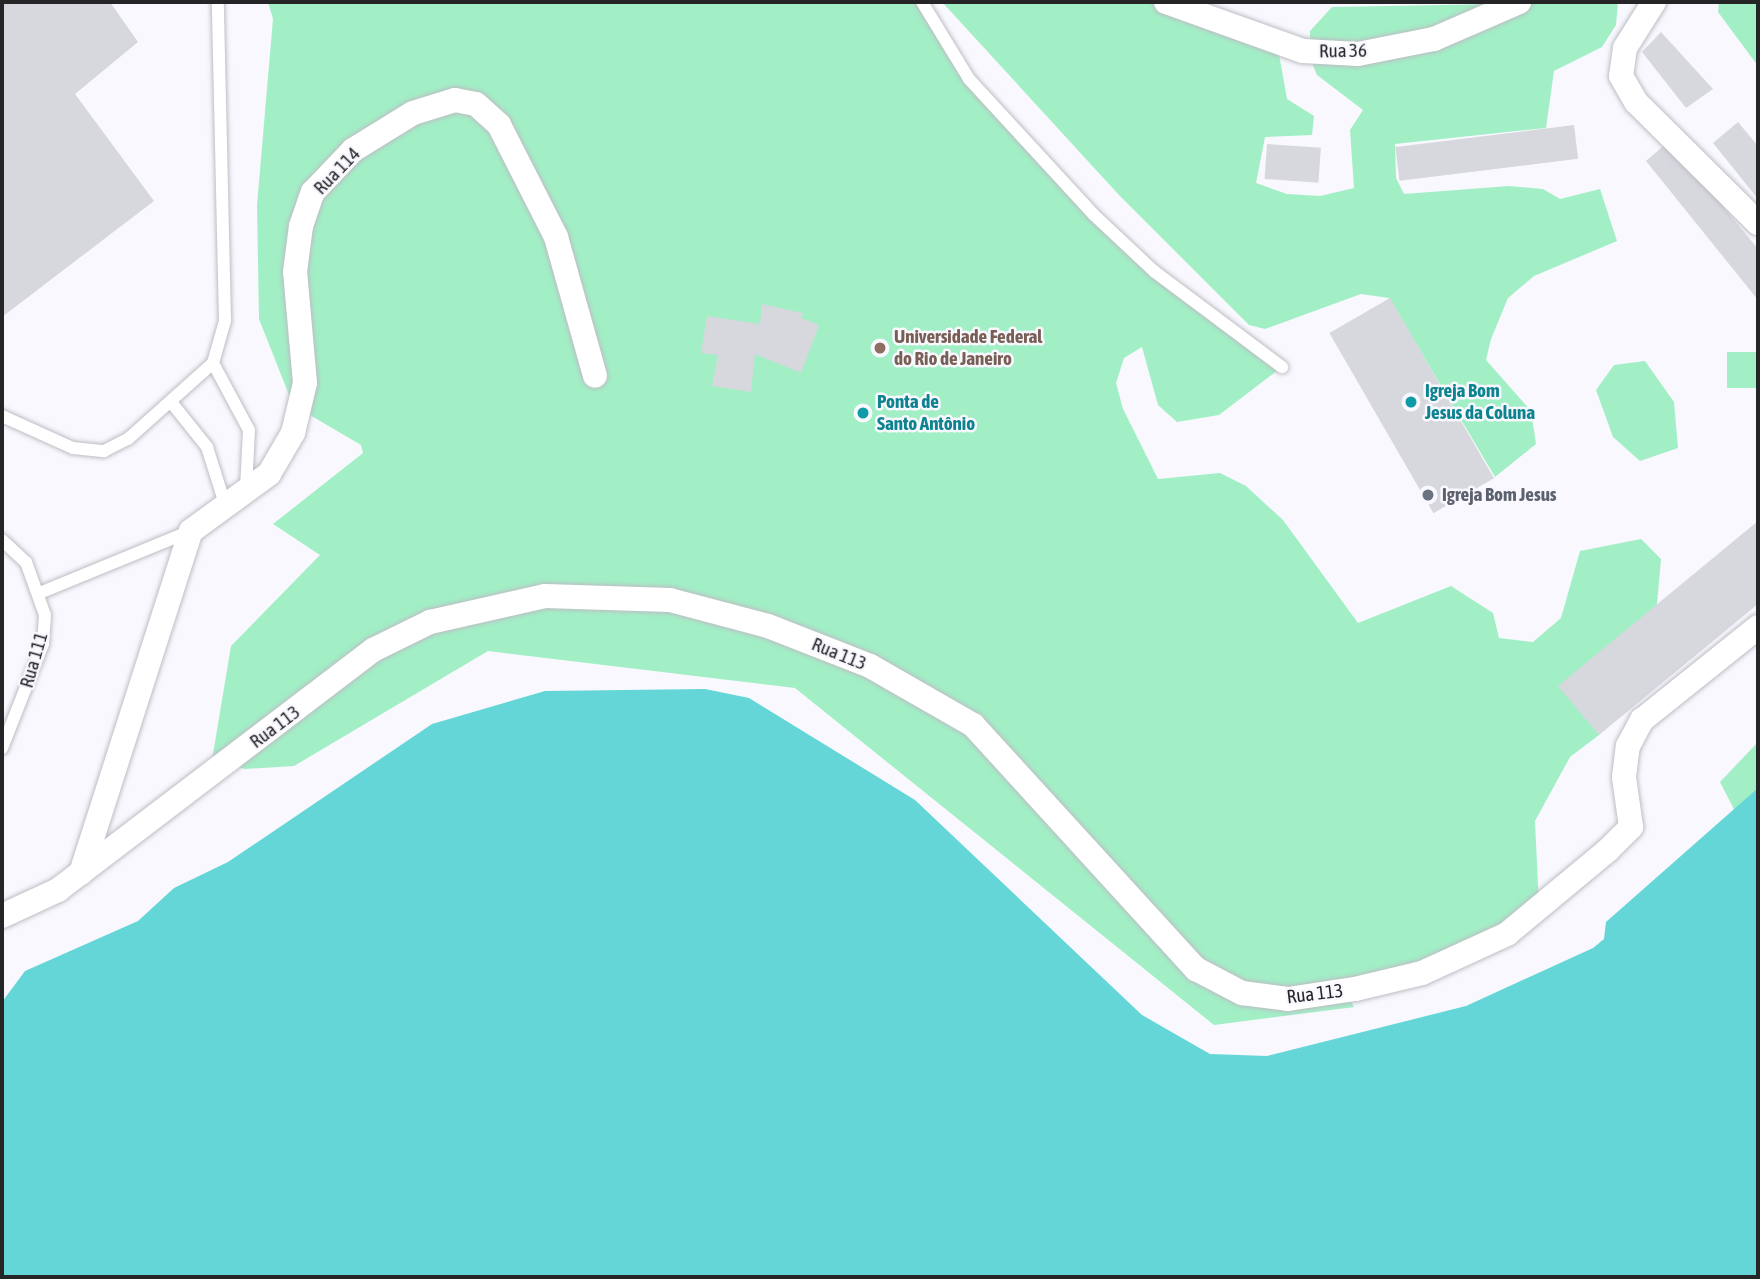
<!DOCTYPE html>
<meta charset="utf-8">
<style>
body{margin:0}
#map{position:relative;width:1760px;height:1279px;overflow:hidden;background:#f8f8fe;font-family:"Asap Condensed",sans-serif}
div>[style]{position:absolute}
.green>*{inset:0;background:#a2efc6;transform-origin:0 0}
.water>*{inset:0;background:#64d6d7}
.building>*{inset:0;background:#d7d7de;transform-origin:0 0}
.roads{filter:drop-shadow(0 0 2px #bdbdc4) drop-shadow(0 0 2px #bdbdc4)}
.lane>*{height:12px;margin:-6px;padding:0 6px;transform-origin:6px;border-radius:6px;background:#fff}
.street>*{height:24px;margin:-12px;padding:0 12px;transform-origin:12px;border-radius:12px;background:#fff}
.dots>*{width:19px;height:19px;translate:-50% -50%;box-sizing:border-box;border:4px solid #f8f8fe;border-radius:50%}
span{translate:-50% -50%;white-space:nowrap;text-align:center;line-height:1.15;-webkit-text-stroke:5px #f8f8fe;paint-order:stroke}
.street-label{font-size:19px;color:#252528}
.education-label{font-size:19px;color:#785e54;font-weight:700}
.left{translate:0 -50%;text-align:left}
.culture-label{font-size:19px;color:#0d838f;font-weight:700}
.worship-label{font-size:19px;color:#5b616d;font-weight:700}
.frame{position:absolute;inset:0;border:4px solid #252528;pointer-events:none}
</style>
<div id="map">
<div class="green">
<i style="clip-path:polygon(268px 2px,922px 2px,936px 32px,1094px 215px,1282px 367px,1219px 415px,1177px 422px,1158px 405px,1142px 347px,1124px 358px,1116px 383px,1123px 409px,1158px 479px,1220px 473px,1246px 486px,1283px 520px,1358px 623px,1451px 586px,1493px 613px,1499px 638px,1533px 642px,1561px 618px,1580px 551px,1641px 539px,1661px 559px,1657px 604px,1599px 735px,1570px 757px,1535px 821px,1539px 908px,1507px 934px,1345px 991px,1354px 1007px,1214px 1025px,795px 688px,488px 651px,294px 766px,245px 769px,212px 760px,231px 646px,320px 555px,273px 524px,363px 453px,361px 445px,293px 405px,259px 319px,257px 205px,273px 19px)"></i>
<i style="clip-path:polygon(942px 2px,1166px 2px,1275px 32px,1287px 99px,1314px 116px,1312px 135px,1265px 137px,1256px 183px,1287px 194px,1320px 196px,1354px 188px,1350px 130px,1363px 110px,1317px 75px,1310px 58px,1310px 31px,1332px 7px,1618px 2px,1616px 25px,1602px 47px,1554px 71px,1546px 128px,1395px 144px,1396px 178px,1404px 194px,1509px 186px,1543px 189px,1560px 199px,1600px 189px,1617px 241px,1534px 276px,1508px 298px,1491px 339px,1486px 360px,1531px 411px,1536px 444px,1495px 477px,1389px 298px,1361px 294px,1265px 329px,1249px 325px,1119px 195px)"></i>
<i style="clip-path:polygon(1719px 2px,1758px 2px,1758px 66px,1718px 12px)"></i>
<i style="left:1758px;top:352px;width:36px;height:31px;rotate:90deg"></i>
<i style="clip-path:polygon(1645px 361px,1674px 402px,1678px 448px,1640px 461px,1613px 437px,1596px 390px,1614px 365px)"></i>
<i style="clip-path:polygon(1758px 742px,1758px 811px,1740px 821px,1720px 782px)"></i>
</div>
<div class="water">
<i style="clip-path:polygon(705px 689px,749px 698px,915px 800px,1142px 1015px,1210px 1054px,1267px 1056px,1466px 1006px,1593px 948px,1604px 939px,1606px 922px,1758px 788px,1758px 1277px,2px 1277px,2px 1002px,25px 971px,138px 921px,174px 888px,228px 862px,432px 724px,545px 691px)"></i>
</div>
<div class="building">
<i style="clip-path:polygon(2px 2px,110px 2px,138px 42px,75px 94px,154px 201px,2px 317px)"></i>
<i style="clip-path:polygon(1661px 32px,1713px 89px,1686px 108px,1642px 52px)"></i>
<i style="clip-path:polygon(1738px 122px,1758px 146px,1758px 199px,1713px 143px)"></i>
<i style="left:1574px;top:125px;width:34px;height:180px;rotate:83deg"></i>
<i style="clip-path:polygon(1669px 141px,1758px 249px,1758px 300px,1646px 161px)"></i>
<i style="left:1267px;top:144px;width:54px;height:35px;rotate:4deg"></i>
<i style="left:1390px;top:298px;width:208px;height:70px;rotate:60deg"></i>
<i style="clip-path:polygon(762px 304px,803px 313px,801px 318px,819px 325px,801px 373px,755px 354px,751px 392px,712px 386px,718px 355px,701px 353px,707px 316px,760px 324px)"></i>
<i style="clip-path:polygon(1758px 521px,1758px 604px,1599px 735px,1558px 686px)"></i>
</div>
<div class="roads">
<div class="lane">
<i style="left:922px;top:2px;width:90px;rotate:58.6deg"></i>
<i style="left:969px;top:79px;width:185px;rotate:47.4deg"></i>
<i style="left:1094px;top:215px;width:83px;rotate:43.1deg"></i>
<i style="left:1155px;top:272px;width:159px;rotate:36.8deg"></i>
<i style="left:213px;top:363px;width:76px;rotate:61.8deg"></i>
<i style="left:249px;top:430px;width:60px;rotate:92.9deg"></i>
<i style="left:171px;top:402px;width:58px;rotate:51.3deg"></i>
<i style="left:207px;top:447px;width:60px;rotate:72.5deg"></i>
<i style="left:2px;top:416px;width:78px;rotate:24.3deg"></i>
<i style="left:73px;top:448px;width:31px;rotate:6deg"></i>
<i style="left:104px;top:451px;width:27px;rotate:-27deg"></i>
<i style="left:128px;top:439px;width:114px;rotate:-41.8deg"></i>
<i style="left:213px;top:363px;width:44px;rotate:-74.1deg"></i>
<i style="left:225px;top:321px;width:319px;rotate:-91.3deg"></i>
<i style="left:2px;top:540px;width:33px;rotate:43deg"></i>
<i style="left:26px;top:562px;width:56px;rotate:70.3deg"></i>
<i style="left:45px;top:615px;width:29px;rotate:94deg"></i>
<i style="left:43px;top:644px;width:112px;rotate:111.5deg"></i>
<i style="left:42px;top:592px;width:161px;rotate:-22.3deg"></i>
</div>
<div class="street">
<i style="left:1166px;top:2px;width:145px;rotate:19.7deg"></i>
<i style="left:1303px;top:51px;width:55px;rotate:3.1deg"></i>
<i style="left:1358px;top:54px;width:77px;rotate:-11.2deg"></i>
<i style="left:1434px;top:39px;width:93px;rotate:-23.5deg"></i>
<i style="left:1654px;top:2px;width:54px;rotate:122.2deg"></i>
<i style="left:1625px;top:48px;width:28px;rotate:98deg"></i>
<i style="left:1621px;top:76px;width:30px;rotate:60deg"></i>
<i style="left:1636px;top:102px;width:172px;rotate:44.8deg"></i>
<i style="left:81px;top:873px;width:359px;rotate:-72.2deg"></i>
<i style="left:191px;top:531px;width:97px;rotate:-36.2deg"></i>
<i style="left:269px;top:474px;width:48px;rotate:-59.7deg"></i>
<i style="left:293px;top:433px;width:51px;rotate:-76.5deg"></i>
<i style="left:305px;top:383px;width:111px;rotate:-95.1deg"></i>
<i style="left:295px;top:272px;width:46px;rotate:-82.6deg"></i>
<i style="left:301px;top:226px;width:36px;rotate:-71deg"></i>
<i style="left:313px;top:192px;width:58px;rotate:-46.4deg"></i>
<i style="left:353px;top:150px;width:70px;rotate:-31.7deg"></i>
<i style="left:413px;top:113px;width:44px;rotate:-17.2deg"></i>
<i style="left:455px;top:100px;width:21px;rotate:11deg"></i>
<i style="left:476px;top:104px;width:31px;rotate:42deg"></i>
<i style="left:499px;top:125px;width:126px;rotate:63deg"></i>
<i style="left:556px;top:237px;width:144px;rotate:74.3deg"></i>
<i style="left:2px;top:916px;width:62px;rotate:-24.9deg"></i>
<i style="left:58px;top:890px;width:396px;rotate:-37.3deg"></i>
<i style="left:373px;top:650px;width:64px;rotate:-26.2deg"></i>
<i style="left:430px;top:622px;width:118px;rotate:-12.7deg"></i>
<i style="left:545px;top:596px;width:125px;rotate:1.8deg"></i>
<i style="left:670px;top:600px;width:101px;rotate:14.9deg"></i>
<i style="left:768px;top:626px;width:110px;rotate:21.4deg"></i>
<i style="left:870px;top:666px;width:119px;rotate:29.8deg"></i>
<i style="left:973px;top:725px;width:331px;rotate:47.6deg"></i>
<i style="left:1196px;top:969px;width:52px;rotate:27.6deg"></i>
<i style="left:1242px;top:993px;width:46px;rotate:7.4deg"></i>
<i style="left:1288px;top:999px;width:68px;rotate:-8.5deg"></i>
<i style="left:1355px;top:989px;width:69px;rotate:-13.4deg"></i>
<i style="left:1422px;top:973px;width:94px;rotate:-24.6deg"></i>
<i style="left:1507px;top:934px;width:131px;rotate:-39.7deg"></i>
<i style="left:1608px;top:850px;width:33px;rotate:-45deg"></i>
<i style="left:1631px;top:827px;width:50px;rotate:-98deg"></i>
<i style="left:1624px;top:777px;width:31px;rotate:-83deg"></i>
<i style="left:1628px;top:746px;width:30px;rotate:-62deg"></i>
<i style="left:1642px;top:720px;width:149px;rotate:-38.7deg"></i>
</div>
</div>
<div class="dots">
<i style="left:880px;top:348px;background:#8d6e63"></i>
<i style="left:1411px;top:402px;background:#0f9aa8"></i>
<i style="left:863px;top:413px;background:#0f9aa8"></i>
<i style="left:1428px;top:495px;background:#6b7280"></i>
</div>
<div class="street-label">
<span style="left:1343px;top:51px;rotate:-1deg">Rua 36</span>
<span style="left:337px;top:171px;rotate:-46deg">Rua 114</span>
<span style="left:839px;top:654px;rotate:22deg">Rua 113</span>
<span style="left:34px;top:660px;rotate:-74deg">Rua 111</span>
<span style="left:275px;top:727px;rotate:-37deg">Rua 113</span>
<span style="left:1315px;top:994px;rotate:-7deg">Rua 113</span>
</div>
<div class="education-label">
<span class="left" style="left:894px;top:348px">Universidade Federal<br>do Rio de Janeiro</span>
</div>
<div class="culture-label">
<span class="left" style="left:1425px;top:402px">Igreja Bom<br>Jesus da Coluna</span>
<span class="left" style="left:877px;top:413px">Ponta de<br>Santo Antônio</span>
</div>
<div class="worship-label">
<span class="left" style="left:1442px;top:495px">Igreja Bom Jesus</span>
</div>
<div class="frame"></div>
</div>
